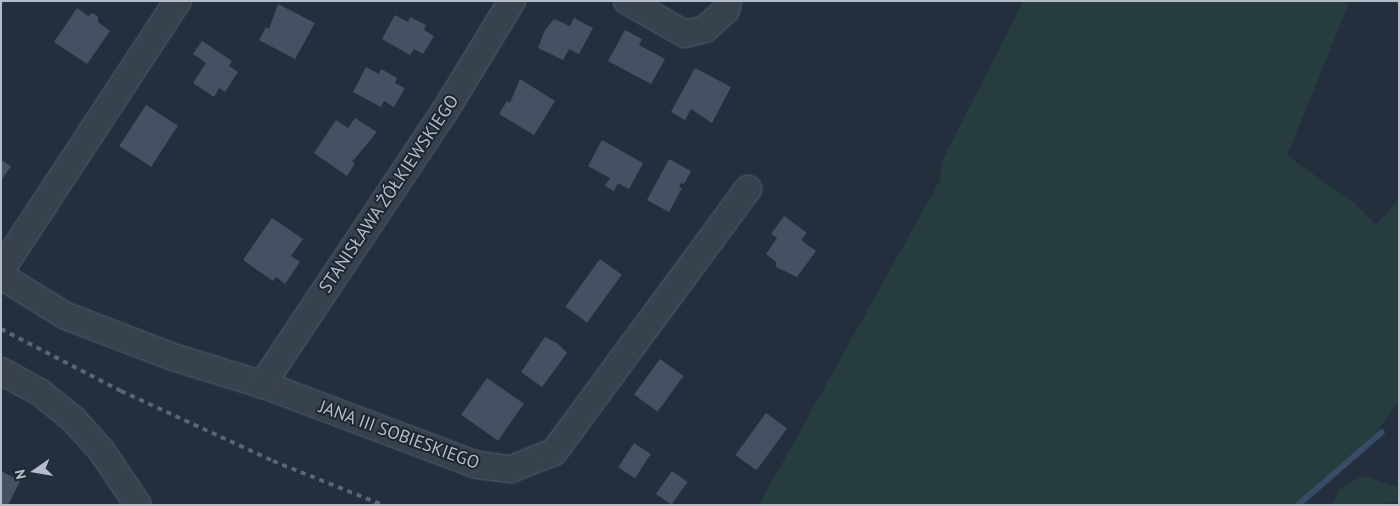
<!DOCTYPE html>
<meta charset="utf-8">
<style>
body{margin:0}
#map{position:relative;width:1400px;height:506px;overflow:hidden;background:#242f3e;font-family:"PT Sans",sans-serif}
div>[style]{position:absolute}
.green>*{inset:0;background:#263c3f}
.stream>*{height:6px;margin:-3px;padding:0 3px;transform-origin:3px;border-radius:3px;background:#394c67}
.building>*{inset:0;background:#455162;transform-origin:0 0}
.roads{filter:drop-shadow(0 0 1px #565f6c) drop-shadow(0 0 1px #565f6c)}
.minor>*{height:26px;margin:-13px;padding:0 13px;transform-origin:13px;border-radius:13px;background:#38414e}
.rail>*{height:4px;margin-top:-2px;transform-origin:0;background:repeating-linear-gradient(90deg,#5a6575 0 5px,transparent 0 10px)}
span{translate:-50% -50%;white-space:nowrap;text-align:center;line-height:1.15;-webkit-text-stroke:4px #1d2633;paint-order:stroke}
.street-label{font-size:18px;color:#b4bcc9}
.frame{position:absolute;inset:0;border:2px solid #b4bcc9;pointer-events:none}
.north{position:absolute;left:10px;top:446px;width:50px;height:50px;-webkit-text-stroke:4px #1d2633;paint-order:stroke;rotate:257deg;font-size:14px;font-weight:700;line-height:20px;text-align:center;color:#b4bcc9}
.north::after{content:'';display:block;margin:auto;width:18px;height:22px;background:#b4bcc9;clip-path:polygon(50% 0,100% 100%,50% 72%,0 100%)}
</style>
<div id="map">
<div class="green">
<i style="clip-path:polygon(1023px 1px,1350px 1px,1287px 156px,1352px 201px,1376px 225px,1399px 199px,1399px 402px,1370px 440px,1299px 505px,759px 505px,940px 180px,941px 163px)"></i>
<i style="clip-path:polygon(1363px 476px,1399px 487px,1399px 503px,1333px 505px,1340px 488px)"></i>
</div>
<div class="stream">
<i style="left:1298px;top:505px;width:111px;rotate:-41deg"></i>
</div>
<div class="building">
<i style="clip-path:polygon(278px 4px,315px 23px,295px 59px,259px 40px,266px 27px,269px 29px)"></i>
<i style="clip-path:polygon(77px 8px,88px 16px,93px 13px,98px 17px,98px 22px,110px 31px,87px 64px,54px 42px)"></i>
<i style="clip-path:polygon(395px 15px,408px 22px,410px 17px,426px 25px,424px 30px,434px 36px,423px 54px,414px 49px,410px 55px,382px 39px)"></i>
<i style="clip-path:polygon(574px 18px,593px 28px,579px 54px,569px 49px,563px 60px,538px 48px,545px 30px,554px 19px,570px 26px)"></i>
<i style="clip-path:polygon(625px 30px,642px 39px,639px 45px,665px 59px,651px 84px,608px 61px)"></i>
<i style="clip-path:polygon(202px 41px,232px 61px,229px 66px,238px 72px,225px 92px,219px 88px,214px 97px,193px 83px,206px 63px,193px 54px)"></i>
<i style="clip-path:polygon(366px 67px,379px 74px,381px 69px,397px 78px,395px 83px,405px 88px,394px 107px,384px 101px,381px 107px,353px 92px)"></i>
<i style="clip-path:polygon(695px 68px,731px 87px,712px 123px,691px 109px,685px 120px,671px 112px)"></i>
<i style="clip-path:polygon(520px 79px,555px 101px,534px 135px,499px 114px,507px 101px,510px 103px)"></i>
<i style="left:146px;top:105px;width:38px;height:49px;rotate:33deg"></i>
<i style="clip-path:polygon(355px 118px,377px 132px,352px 162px,355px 163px,347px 176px,314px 153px,336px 120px,348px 128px)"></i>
<i style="clip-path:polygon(602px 140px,643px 163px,629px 189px,618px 183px,614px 191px,605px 186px,610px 178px,588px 166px)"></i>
<i style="clip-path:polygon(669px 159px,691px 171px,684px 184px,681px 183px,679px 187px,682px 188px,669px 212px,647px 200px)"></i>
<i style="clip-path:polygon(1px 160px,11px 166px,1px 181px)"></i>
<i style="clip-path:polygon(784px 216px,807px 233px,801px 240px,816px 251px,797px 277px,776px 267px,776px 262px,766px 254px,777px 238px,771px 234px)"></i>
<i style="clip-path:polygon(272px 218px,303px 239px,291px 256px,300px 262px,285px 284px,276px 277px,273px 281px,243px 260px)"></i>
<i style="left:600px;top:259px;width:27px;height:59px;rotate:36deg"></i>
<i style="clip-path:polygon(545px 337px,557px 343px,567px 353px,542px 387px,521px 372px)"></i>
<i style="left:660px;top:359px;width:29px;height:44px;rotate:36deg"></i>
<i style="left:487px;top:378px;width:45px;height:45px;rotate:35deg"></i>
<i style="left:766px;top:413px;width:26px;height:52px;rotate:36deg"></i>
<i style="left:634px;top:443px;width:20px;height:29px;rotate:33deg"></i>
<i style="clip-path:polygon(1px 471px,20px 481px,8px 505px,1px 505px)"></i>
<i style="left:672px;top:471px;width:19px;height:28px;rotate:35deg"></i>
</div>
<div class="roads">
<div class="minor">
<i style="left:627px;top:1px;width:67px;rotate:29.6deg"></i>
<i style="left:685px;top:34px;width:21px;rotate:-14deg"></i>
<i style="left:705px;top:29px;width:28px;rotate:-42deg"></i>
<i style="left:726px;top:10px;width:9px;rotate:-77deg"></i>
<i style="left:1px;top:270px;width:322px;rotate:-56.7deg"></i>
<i style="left:1px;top:276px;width:76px;rotate:31.6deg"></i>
<i style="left:66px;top:316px;width:115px;rotate:21deg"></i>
<i style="left:173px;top:357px;width:98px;rotate:17.1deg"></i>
<i style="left:267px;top:386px;width:224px;rotate:20.6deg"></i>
<i style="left:477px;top:465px;width:34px;rotate:7deg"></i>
<i style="left:511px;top:469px;width:46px;rotate:-21.6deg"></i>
<i style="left:554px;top:452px;width:327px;rotate:-53.6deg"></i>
<i style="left:1px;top:371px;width:46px;rotate:28.8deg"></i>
<i style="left:41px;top:393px;width:41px;rotate:39.1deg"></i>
<i style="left:73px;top:419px;width:42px;rotate:47.9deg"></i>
<i style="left:101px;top:450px;width:66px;rotate:56.1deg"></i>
<i style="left:262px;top:385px;width:329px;rotate:-56.3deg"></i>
<i style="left:445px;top:111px;width:129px;rotate:-58.7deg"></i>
</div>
</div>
<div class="rail">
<i style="left:1px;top:329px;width:135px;rotate:27.3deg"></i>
<i style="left:121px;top:391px;width:167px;rotate:24.7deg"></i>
<i style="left:273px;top:461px;width:118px;rotate:21.8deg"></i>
</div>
<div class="street-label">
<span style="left:389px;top:194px;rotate:-56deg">STANISŁAWA ŻÓŁKIEWSKIEGO</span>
<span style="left:399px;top:435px;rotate:20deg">JANA III SOBIESKIEGO</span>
</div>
<div class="frame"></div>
<div class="north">N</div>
</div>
